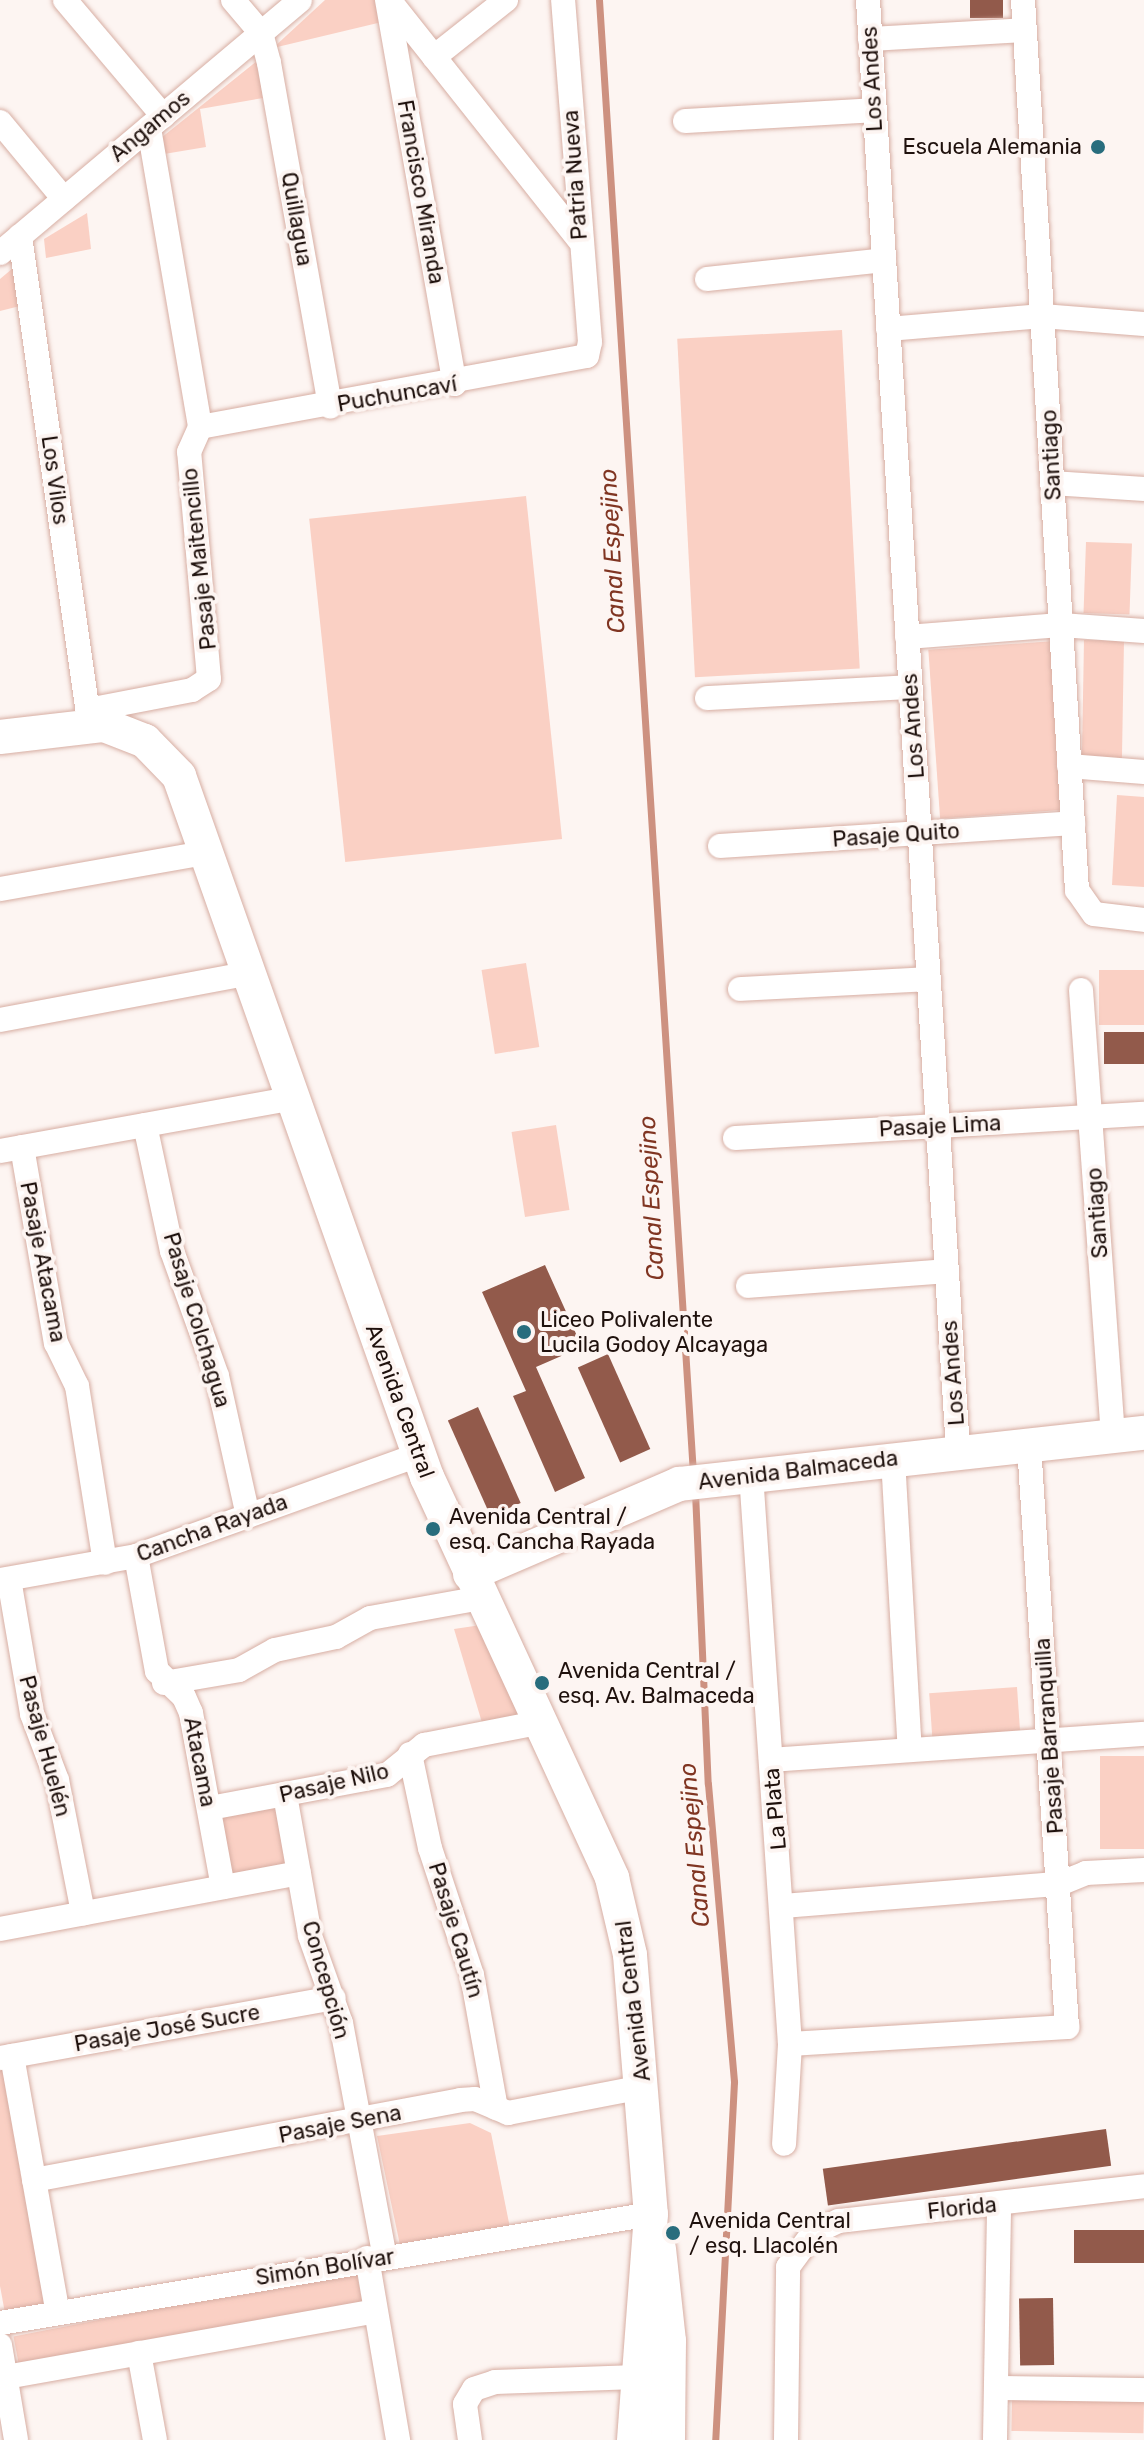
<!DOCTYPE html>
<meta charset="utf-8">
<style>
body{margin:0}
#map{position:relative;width:1144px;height:2440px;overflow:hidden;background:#fdf5f2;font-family:Rubik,sans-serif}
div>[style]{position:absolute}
.green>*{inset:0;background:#fad0c4;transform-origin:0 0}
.stream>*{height:7px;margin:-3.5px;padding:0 3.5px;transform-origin:3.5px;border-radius:3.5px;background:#cd9180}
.building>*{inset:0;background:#925a4b;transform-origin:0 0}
.roads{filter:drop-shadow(0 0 2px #d7aea3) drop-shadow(0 0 2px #d7aea3)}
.street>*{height:24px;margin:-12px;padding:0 12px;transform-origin:12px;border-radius:12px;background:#fff}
.secondary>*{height:34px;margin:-17px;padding:0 17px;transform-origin:17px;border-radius:17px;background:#fff}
.dots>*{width:22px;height:22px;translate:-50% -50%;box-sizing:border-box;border:4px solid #fdf5f2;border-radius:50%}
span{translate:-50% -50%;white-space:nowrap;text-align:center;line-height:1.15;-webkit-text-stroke:8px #fdf5f2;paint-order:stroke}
.street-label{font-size:22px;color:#1f110d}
.poi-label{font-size:22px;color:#1f110d}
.right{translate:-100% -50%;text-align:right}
.left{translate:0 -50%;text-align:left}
.water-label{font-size:24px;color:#803522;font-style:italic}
</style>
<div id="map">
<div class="green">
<i style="clip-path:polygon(325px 0,378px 0,382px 22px,273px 48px)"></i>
<i style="clip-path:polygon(257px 61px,263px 98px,200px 109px,206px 147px,164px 154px,161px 138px)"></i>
<i style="clip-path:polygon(87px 213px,91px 249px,46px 258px,44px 239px)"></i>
<i style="clip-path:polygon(19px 263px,20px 306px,0 311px,0 279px)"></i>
<i style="left:842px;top:330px;width:339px;height:165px;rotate:87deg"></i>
<i style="left:526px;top:496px;width:345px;height:218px;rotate:84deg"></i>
<i style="left:1086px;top:542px;width:46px;height:71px;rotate:2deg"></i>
<i style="left:1084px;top:640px;width:40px;height:119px;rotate:1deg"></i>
<i style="left:1055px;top:641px;width:169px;height:127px;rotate:86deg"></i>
<i style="clip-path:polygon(1117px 795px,1144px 797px,1144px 887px,1112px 885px)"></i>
<i style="left:526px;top:963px;width:85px;height:45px;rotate:81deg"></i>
<i style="left:1144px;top:970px;width:55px;height:45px;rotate:90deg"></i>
<i style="left:556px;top:1125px;width:86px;height:45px;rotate:81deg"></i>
<i style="clip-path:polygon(481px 1625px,529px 1716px,483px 1726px,454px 1629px)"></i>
<i style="left:1017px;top:1687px;width:49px;height:88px;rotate:86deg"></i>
<i style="left:1144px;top:1756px;width:93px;height:44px;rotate:90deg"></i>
<i style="left:279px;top:1804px;width:62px;height:58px;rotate:81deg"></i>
<i style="clip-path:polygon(7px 2069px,48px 2304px,5px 2313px,0 2286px,0 2070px)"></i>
<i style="clip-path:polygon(470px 2123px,491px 2133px,510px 2228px,400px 2245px,377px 2136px)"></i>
<i style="left:356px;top:2270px;width:33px;height:349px;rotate:79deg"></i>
<i style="left:1012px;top:2398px;width:132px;height:33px;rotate:1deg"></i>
</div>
<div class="stream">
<i style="left:599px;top:0;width:1475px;rotate:86.35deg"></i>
<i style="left:695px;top:1492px;width:292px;rotate:87.5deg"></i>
<i style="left:708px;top:1784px;width:299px;rotate:85deg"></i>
<i style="left:734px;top:2082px;width:359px;rotate:93deg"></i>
</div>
<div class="building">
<i style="left:970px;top:0;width:33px;height:18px"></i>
<i style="left:1144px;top:1032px;width:32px;height:40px;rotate:90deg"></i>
<i style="clip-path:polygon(545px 1265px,582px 1347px,536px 1367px,585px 1478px,555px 1492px,513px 1396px,526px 1391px,482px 1292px)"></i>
<i style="left:608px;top:1354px;width:104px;height:33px;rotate:66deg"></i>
<i style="left:478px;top:1407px;width:105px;height:33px;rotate:66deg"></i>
<i style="left:1106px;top:2129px;width:37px;height:286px;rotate:82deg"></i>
<i style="left:1144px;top:2230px;width:33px;height:70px;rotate:90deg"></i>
<i style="left:1053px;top:2298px;width:67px;height:34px;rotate:89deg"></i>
</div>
<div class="roads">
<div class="street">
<i style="left:65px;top:0;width:152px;rotate:49.8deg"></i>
<i style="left:233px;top:0;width:43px;rotate:49.7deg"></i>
<i style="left:261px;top:33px;width:31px;rotate:75deg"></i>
<i style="left:269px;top:63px;width:349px;rotate:79.9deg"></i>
<i style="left:387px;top:0;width:390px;rotate:80deg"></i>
<i style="left:389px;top:0;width:306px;rotate:51.6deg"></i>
<i style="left:868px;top:0;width:1455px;rotate:86.45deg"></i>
<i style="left:1023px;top:0;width:892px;rotate:86.53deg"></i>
<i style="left:1077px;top:890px;width:29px;rotate:55deg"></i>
<i style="left:1094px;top:914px;width:50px;rotate:6.8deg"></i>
<i style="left:870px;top:39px;width:155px;rotate:-3.3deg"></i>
<i style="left:434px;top:57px;width:92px;rotate:-38.4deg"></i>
<i style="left:685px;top:121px;width:189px;rotate:-3.3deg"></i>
<i style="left:0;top:122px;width:100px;rotate:50.3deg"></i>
<i style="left:149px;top:128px;width:303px;rotate:80.3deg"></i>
<i style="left:20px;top:236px;width:492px;rotate:81.9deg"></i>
<i style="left:0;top:253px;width:392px;rotate:-40.1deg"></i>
<i style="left:707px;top:279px;width:178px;rotate:-6.1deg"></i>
<i style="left:888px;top:329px;width:155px;rotate:-4.8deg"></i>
<i style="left:1042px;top:316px;width:102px;rotate:4.5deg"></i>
<i style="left:200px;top:427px;width:393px;rotate:-10.4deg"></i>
<i style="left:587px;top:356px;width:14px;rotate:-78deg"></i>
<i style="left:590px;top:342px;width:343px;rotate:-94.5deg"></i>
<i style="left:1052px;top:483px;width:92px;rotate:3.7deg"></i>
<i style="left:907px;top:637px;width:154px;rotate:-4.5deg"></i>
<i style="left:1061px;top:625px;width:83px;rotate:4.1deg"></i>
<i style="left:707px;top:698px;width:203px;rotate:-3.1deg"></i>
<i style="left:88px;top:710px;width:106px;rotate:-10.9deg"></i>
<i style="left:192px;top:690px;width:20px;rotate:-33deg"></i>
<i style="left:209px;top:679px;width:228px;rotate:-95deg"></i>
<i style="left:189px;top:452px;width:27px;rotate:-66deg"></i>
<i style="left:1069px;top:766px;width:75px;rotate:4.6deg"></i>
<i style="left:720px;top:846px;width:354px;rotate:-3.7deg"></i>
<i style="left:0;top:889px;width:212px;rotate:-10deg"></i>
<i style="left:740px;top:989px;width:188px;rotate:-3deg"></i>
<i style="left:1081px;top:990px;width:447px;rotate:85.9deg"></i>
<i style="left:0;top:1020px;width:254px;rotate:-10.6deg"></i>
<i style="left:145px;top:1125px;width:129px;rotate:77.9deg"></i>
<i style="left:172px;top:1251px;width:133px;rotate:70.2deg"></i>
<i style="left:217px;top:1376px;width:143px;rotate:77.5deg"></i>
<i style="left:735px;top:1138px;width:410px;rotate:-3.4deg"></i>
<i style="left:22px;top:1147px;width:199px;rotate:80.2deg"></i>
<i style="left:56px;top:1343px;width:48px;rotate:64deg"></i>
<i style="left:77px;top:1386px;width:179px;rotate:81deg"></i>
<i style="left:0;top:1151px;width:300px;rotate:-10.2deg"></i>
<i style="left:748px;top:1286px;width:199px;rotate:-4.3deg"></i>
<i style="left:893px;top:1459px;width:291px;rotate:86.7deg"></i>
<i style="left:751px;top:1474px;width:571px;rotate:86.09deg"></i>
<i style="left:790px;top:2044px;width:100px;rotate:93.4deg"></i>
<i style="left:136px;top:1556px;width:117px;rotate:79.7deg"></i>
<i style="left:157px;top:1671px;width:37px;rotate:44deg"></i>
<i style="left:184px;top:1697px;width:17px;rotate:66deg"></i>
<i style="left:191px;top:1713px;width:177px;rotate:79.6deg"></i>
<i style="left:9px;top:1579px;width:137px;rotate:80.3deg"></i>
<i style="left:32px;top:1714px;width:71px;rotate:69.3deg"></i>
<i style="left:57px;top:1780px;width:136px;rotate:78.9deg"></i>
<i style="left:0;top:1580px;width:138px;rotate:-10deg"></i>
<i style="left:136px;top:1556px;width:300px;rotate:-19.7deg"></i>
<i style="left:164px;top:1683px;width:76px;rotate:-9.8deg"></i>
<i style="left:239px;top:1670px;width:41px;rotate:-29.1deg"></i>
<i style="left:275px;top:1650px;width:62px;rotate:-12deg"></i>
<i style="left:336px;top:1637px;width:39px;rotate:-29deg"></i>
<i style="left:370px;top:1618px;width:113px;rotate:-10.2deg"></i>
<i style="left:410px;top:1754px;width:96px;rotate:78deg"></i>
<i style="left:430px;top:1848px;width:134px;rotate:71.7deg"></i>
<i style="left:472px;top:1975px;width:135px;rotate:79.8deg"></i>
<i style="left:771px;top:1760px;width:374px;rotate:-4deg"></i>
<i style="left:285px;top:1795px;width:143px;rotate:79.9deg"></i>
<i style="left:310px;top:1936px;width:92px;rotate:70.4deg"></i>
<i style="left:341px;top:2023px;width:239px;rotate:79.4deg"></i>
<i style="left:210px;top:1808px;width:180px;rotate:-10.6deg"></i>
<i style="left:387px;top:1775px;width:48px;rotate:-39deg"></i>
<i style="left:424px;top:1745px;width:120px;rotate:-11deg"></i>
<i style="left:783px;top:1906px;width:277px;rotate:-4.6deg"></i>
<i style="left:1059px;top:1884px;width:29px;rotate:-22deg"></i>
<i style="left:1086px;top:1873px;width:58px;rotate:-3deg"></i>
<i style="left:0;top:1929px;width:304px;rotate:-10.6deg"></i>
<i style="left:790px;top:2044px;width:278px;rotate:-3.5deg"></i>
<i style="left:1067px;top:2027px;width:583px;rotate:-93.74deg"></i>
<i style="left:12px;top:2056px;width:261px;rotate:79.9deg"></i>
<i style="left:0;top:2058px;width:339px;rotate:-10.2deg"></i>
<i style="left:34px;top:2180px;width:433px;rotate:-10.6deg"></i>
<i style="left:460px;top:2100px;width:15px;rotate:-4deg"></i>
<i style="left:475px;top:2099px;width:36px;rotate:23deg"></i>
<i style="left:508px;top:2113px;width:137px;rotate:-10.9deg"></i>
<i style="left:367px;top:2258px;width:185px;rotate:80.3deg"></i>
<i style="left:0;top:2323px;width:660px;rotate:-9.51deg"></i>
<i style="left:0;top:2345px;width:96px;rotate:80.4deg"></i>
<i style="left:139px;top:2353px;width:88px;rotate:79.6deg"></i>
<i style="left:0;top:2378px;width:381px;rotate:-10.1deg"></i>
<i style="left:997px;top:2388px;width:147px;rotate:0.8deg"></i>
<i style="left:470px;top:2440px;width:36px;rotate:-98deg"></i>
<i style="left:465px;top:2404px;width:17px;rotate:-59deg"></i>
<i style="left:474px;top:2389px;width:22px;rotate:-18deg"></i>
<i style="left:495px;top:2382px;width:142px;rotate:-2deg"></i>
<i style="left:786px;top:2440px;width:173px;rotate:-89.3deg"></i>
<i style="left:788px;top:2267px;width:42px;rotate:-53.7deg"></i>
<i style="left:813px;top:2233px;width:29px;rotate:-25deg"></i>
<i style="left:839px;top:2221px;width:307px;rotate:-6.5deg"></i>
<i style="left:995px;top:2440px;width:236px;rotate:-89deg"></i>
</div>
<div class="secondary">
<i style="left:0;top:737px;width:105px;rotate:-6.6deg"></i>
<i style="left:104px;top:725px;width:44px;rotate:21.3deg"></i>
<i style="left:145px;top:741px;width:49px;rotate:45.8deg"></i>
<i style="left:179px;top:776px;width:744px;rotate:70.52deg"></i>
<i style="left:427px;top:1477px;width:442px;rotate:65.2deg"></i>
<i style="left:612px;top:1878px;width:79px;rotate:76.8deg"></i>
<i style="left:630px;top:1955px;width:260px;rotate:85.4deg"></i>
<i style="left:651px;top:2214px;width:227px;rotate:94.3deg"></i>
<i style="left:470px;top:1574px;width:228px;rotate:-23.3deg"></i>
<i style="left:679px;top:1484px;width:468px;rotate:-6.3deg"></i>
<i style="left:659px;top:2249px;width:93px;rotate:83.8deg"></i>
<i style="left:669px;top:2341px;width:99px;rotate:90.6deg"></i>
</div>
</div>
<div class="dots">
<i style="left:1098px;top:147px;background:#286d7d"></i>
<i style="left:524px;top:1332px;background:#286d7d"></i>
<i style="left:433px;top:1529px;background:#286d7d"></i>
<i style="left:542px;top:1683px;background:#286d7d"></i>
<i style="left:673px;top:2233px;background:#286d7d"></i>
</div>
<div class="street-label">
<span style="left:872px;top:79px;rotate:-93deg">Los Andes</span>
<span style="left:150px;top:126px;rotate:-40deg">Angamos</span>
<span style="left:575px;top:175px;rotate:-94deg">Patria Nueva</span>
<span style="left:421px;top:192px;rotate:80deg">Francisco Miranda</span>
<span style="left:297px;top:219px;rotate:80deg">Quillagua</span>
<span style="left:397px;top:394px;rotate:-10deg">Puchuncaví</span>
<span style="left:1051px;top:455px;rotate:-93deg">Santiago</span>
<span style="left:55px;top:480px;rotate:82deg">Los Vilos</span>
<span style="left:199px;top:559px;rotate:-96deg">Pasaje Maitencillo</span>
<span style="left:913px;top:726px;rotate:-94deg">Los Andes</span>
<span style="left:896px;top:835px;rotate:-4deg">Pasaje Quito</span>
<span style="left:940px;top:1126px;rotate:-3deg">Pasaje Lima</span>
<span style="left:1097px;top:1213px;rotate:-94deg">Santiago</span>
<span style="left:43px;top:1262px;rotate:79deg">Pasaje Atacama</span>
<span style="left:197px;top:1320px;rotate:73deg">Pasaje Colchagua</span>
<span style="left:953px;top:1373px;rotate:-94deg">Los Andes</span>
<span style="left:400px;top:1401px;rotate:70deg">Avenida Central</span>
<span style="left:798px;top:1470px;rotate:-7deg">Avenida Balmaceda</span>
<span style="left:212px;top:1528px;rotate:-20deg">Cancha Rayada</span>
<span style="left:1049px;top:1736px;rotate:-94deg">Pasaje Barranquilla</span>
<span style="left:45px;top:1746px;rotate:75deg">Pasaje Huelén</span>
<span style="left:200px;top:1762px;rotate:79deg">Atacama</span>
<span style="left:334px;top:1783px;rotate:-13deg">Pasaje Nilo</span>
<span style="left:775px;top:1809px;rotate:-95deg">La Plata</span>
<span style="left:456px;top:1930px;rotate:73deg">Pasaje Cautín</span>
<span style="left:326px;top:1980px;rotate:74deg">Concepción</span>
<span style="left:633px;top:2001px;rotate:-97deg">Avenida Central</span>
<span style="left:167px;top:2028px;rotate:-10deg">Pasaje José Sucre</span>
<span style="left:340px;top:2124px;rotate:-11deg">Pasaje Sena</span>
<span style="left:962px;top:2208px;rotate:-6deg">Florida</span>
<span style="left:325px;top:2267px;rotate:-9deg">Simón Bolívar</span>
</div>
<div class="poi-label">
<span class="right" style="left:1082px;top:147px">Escuela Alemania</span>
<span class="left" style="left:540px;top:1332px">Liceo Polivalente<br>Lucila Godoy Alcayaga</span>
<span class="left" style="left:449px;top:1529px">Avenida Central /<br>esq. Cancha Rayada</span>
<span class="left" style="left:558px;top:1683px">Avenida Central /<br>esq. Av. Balmaceda</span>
<span class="left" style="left:689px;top:2233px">Avenida Central<br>/ esq. Llacolén</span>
</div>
<div class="water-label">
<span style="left:613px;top:551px;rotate:-93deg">Canal Espejino</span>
<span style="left:652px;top:1198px;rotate:-93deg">Canal Espejino</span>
<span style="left:695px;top:1845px;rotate:-95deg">Canal Espejino</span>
</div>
</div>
